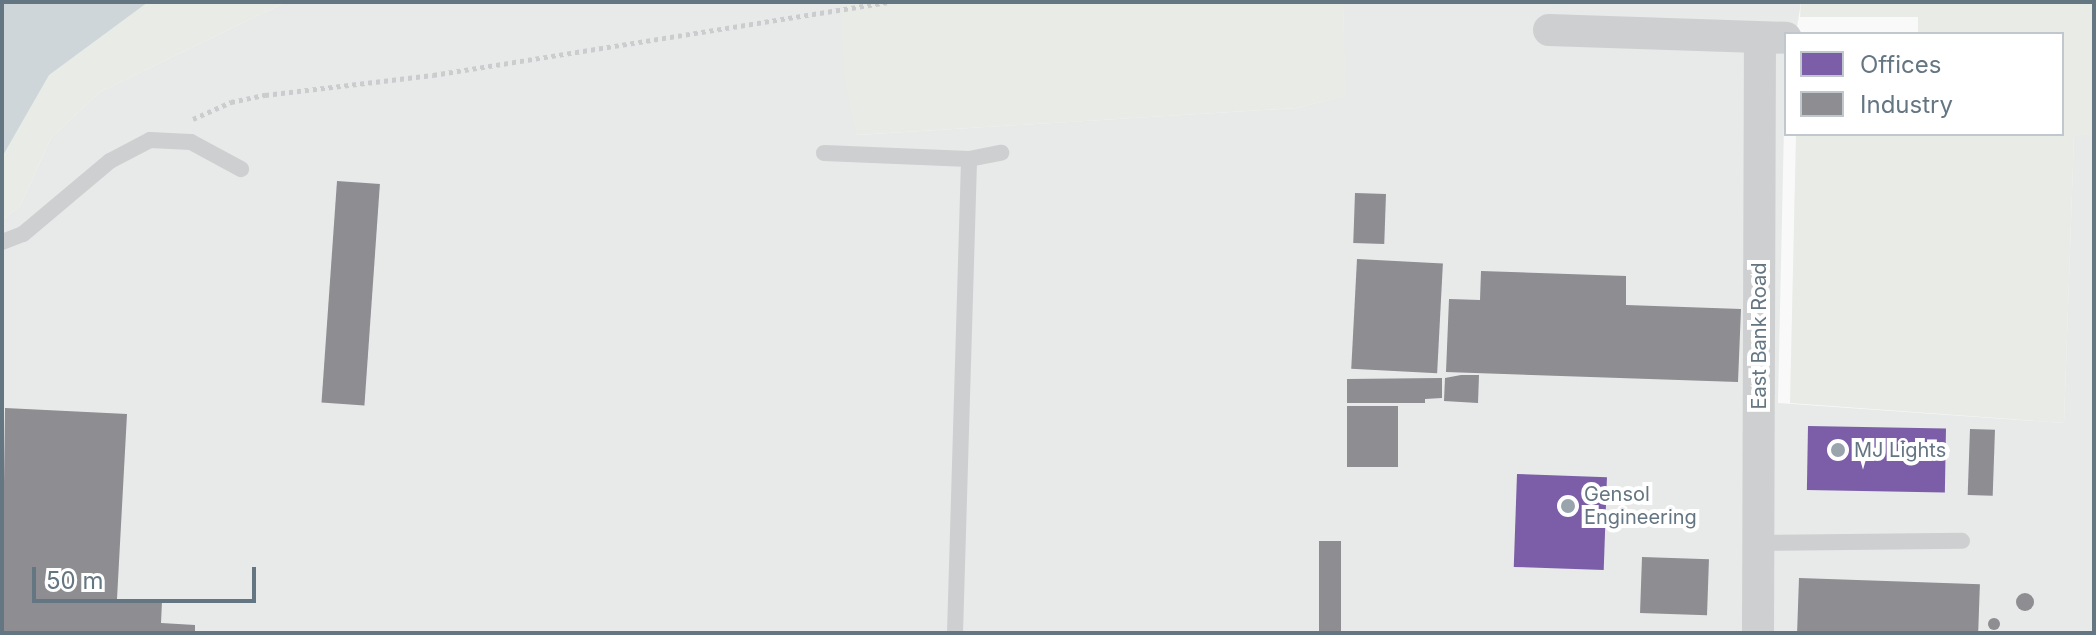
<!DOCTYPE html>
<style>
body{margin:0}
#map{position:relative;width:2096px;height:635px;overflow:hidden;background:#f9f9f9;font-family:Inter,sans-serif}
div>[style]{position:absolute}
.built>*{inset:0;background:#e8e9e9}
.green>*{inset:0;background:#e8ebe6}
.water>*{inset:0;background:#ced6d9}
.offices>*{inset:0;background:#7b5ea7;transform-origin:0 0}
.industry>*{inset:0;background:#8d8d92;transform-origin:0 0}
.round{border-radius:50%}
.path>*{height:5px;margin-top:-2.5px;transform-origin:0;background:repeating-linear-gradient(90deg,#cbcccd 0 4px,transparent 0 8px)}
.service>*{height:16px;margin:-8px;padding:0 8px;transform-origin:8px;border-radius:8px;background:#cecfd0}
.minor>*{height:32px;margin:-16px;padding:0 16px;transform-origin:16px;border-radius:16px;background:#cecfd0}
.dots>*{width:22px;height:22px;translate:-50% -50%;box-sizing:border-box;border:4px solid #fff;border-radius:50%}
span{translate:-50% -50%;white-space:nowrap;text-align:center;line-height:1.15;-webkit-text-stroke:8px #fff;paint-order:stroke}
.street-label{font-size:20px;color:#657683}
.poi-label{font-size:20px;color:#657683}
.left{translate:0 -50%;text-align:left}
.frame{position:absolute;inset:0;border:4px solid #657683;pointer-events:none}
.legend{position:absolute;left:1784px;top:32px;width:280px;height:104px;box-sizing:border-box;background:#fff;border:2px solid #c1c8cd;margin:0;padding:10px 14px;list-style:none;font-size:24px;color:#657683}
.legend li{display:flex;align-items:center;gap:16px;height:40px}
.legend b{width:40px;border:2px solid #c1c8cd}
.scale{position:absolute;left:32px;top:567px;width:224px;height:36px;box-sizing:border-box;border:4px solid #657683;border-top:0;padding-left:10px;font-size:24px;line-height:28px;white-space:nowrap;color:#657683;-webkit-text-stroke:6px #fff;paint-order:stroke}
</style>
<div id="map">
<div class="built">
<i style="clip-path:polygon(286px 2px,843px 2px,857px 135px,1297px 108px,1345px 96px,1343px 2px,1801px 2px,1796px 34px,1786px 34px,1778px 403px,2064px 423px,2074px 135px,2094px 134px,2094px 633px,2px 633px,2px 220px,20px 206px,51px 138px,100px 92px)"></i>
</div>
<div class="green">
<i style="clip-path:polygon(2px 2px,286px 2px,100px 92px,51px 138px,20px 206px,2px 220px)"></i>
<i style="clip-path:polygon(841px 2px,1343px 2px,1346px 96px,1297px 108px,856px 135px,844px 76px)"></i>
<i style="clip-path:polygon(1801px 2px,2094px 2px,2094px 134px,2074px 136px,2064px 423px,1790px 403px,1796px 134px,2062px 134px,2062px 34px,1918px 34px,1918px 17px,1800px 17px)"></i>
</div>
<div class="water">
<i style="clip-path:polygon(2px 2px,148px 2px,49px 75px,2px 157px)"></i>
</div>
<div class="offices">
<i style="left:1808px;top:426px;width:138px;height:64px;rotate:1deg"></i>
<i style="left:1517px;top:474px;width:90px;height:93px;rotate:2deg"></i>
</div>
<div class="industry">
<i style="left:337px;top:181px;width:43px;height:222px;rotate:4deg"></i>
<i style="left:1355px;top:193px;width:31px;height:50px;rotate:2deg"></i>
<i style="left:1357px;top:259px;width:86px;height:110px;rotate:3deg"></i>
<i style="clip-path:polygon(1481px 271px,1626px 276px,1626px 305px,1741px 309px,1738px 382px,1446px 372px,1449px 299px,1480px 300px)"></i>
<i style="clip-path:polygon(1461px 375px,1479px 375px,1478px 403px,1444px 401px,1445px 378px)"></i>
<i style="clip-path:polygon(1442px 378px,1442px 398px,1425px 399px,1425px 403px,1347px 403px,1347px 379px)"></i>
<i style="left:1347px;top:406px;width:51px;height:61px"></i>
<i style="clip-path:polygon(5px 408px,127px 414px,117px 599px,162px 601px,161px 623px,195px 625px,195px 633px,2px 633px)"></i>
<i style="left:1970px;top:429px;width:25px;height:66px;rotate:2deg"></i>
<i style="left:1319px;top:541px;width:22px;height:92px"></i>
<i style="left:1642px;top:557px;width:67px;height:56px;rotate:2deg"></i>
<i style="left:1799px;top:578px;width:181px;height:55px;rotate:2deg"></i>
<i class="round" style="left:2016px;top:593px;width:18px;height:18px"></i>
<i class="round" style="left:1988px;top:618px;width:12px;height:12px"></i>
</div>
<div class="path">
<i style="left:193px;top:119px;width:42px;rotate:-24.1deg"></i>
<i style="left:231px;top:102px;width:35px;rotate:-12deg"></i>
<i style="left:265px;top:95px;width:169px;rotate:-6.8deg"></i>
<i style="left:433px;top:75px;width:461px;rotate:-9.1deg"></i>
</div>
<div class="service">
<i style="left:824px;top:153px;width:145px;rotate:2.4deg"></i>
<i style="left:969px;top:159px;width:33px;rotate:-11deg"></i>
<i style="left:2px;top:242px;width:22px;rotate:-21deg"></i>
<i style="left:23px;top:234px;width:114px;rotate:-40deg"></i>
<i style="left:110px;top:161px;width:45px;rotate:-27.7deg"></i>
<i style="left:150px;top:140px;width:41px;rotate:2.8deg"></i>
<i style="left:191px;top:142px;width:57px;rotate:28.4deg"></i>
<i style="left:1759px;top:543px;width:203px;rotate:-0.6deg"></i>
<i style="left:955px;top:633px;width:474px;rotate:-88.3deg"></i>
</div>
<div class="minor">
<i style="left:1549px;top:30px;width:237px;rotate:1.9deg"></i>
<i style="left:1758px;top:633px;width:594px;rotate:-89.81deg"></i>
</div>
<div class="dots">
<i style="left:1838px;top:450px;background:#99a4ac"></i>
<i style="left:1568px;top:506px;background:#99a4ac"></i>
</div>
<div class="street-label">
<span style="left:1759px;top:336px;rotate:-90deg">East Bank Road</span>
</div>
<div class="poi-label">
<span class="left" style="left:1854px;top:450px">MJ Lights</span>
<span class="left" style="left:1584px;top:506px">Gensol<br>Engineering</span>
</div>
<div class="frame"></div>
<ul class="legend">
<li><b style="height:22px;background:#7b5ea7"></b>Offices</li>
<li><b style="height:22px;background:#8d8d92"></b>Industry</li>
</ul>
<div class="scale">50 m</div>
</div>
